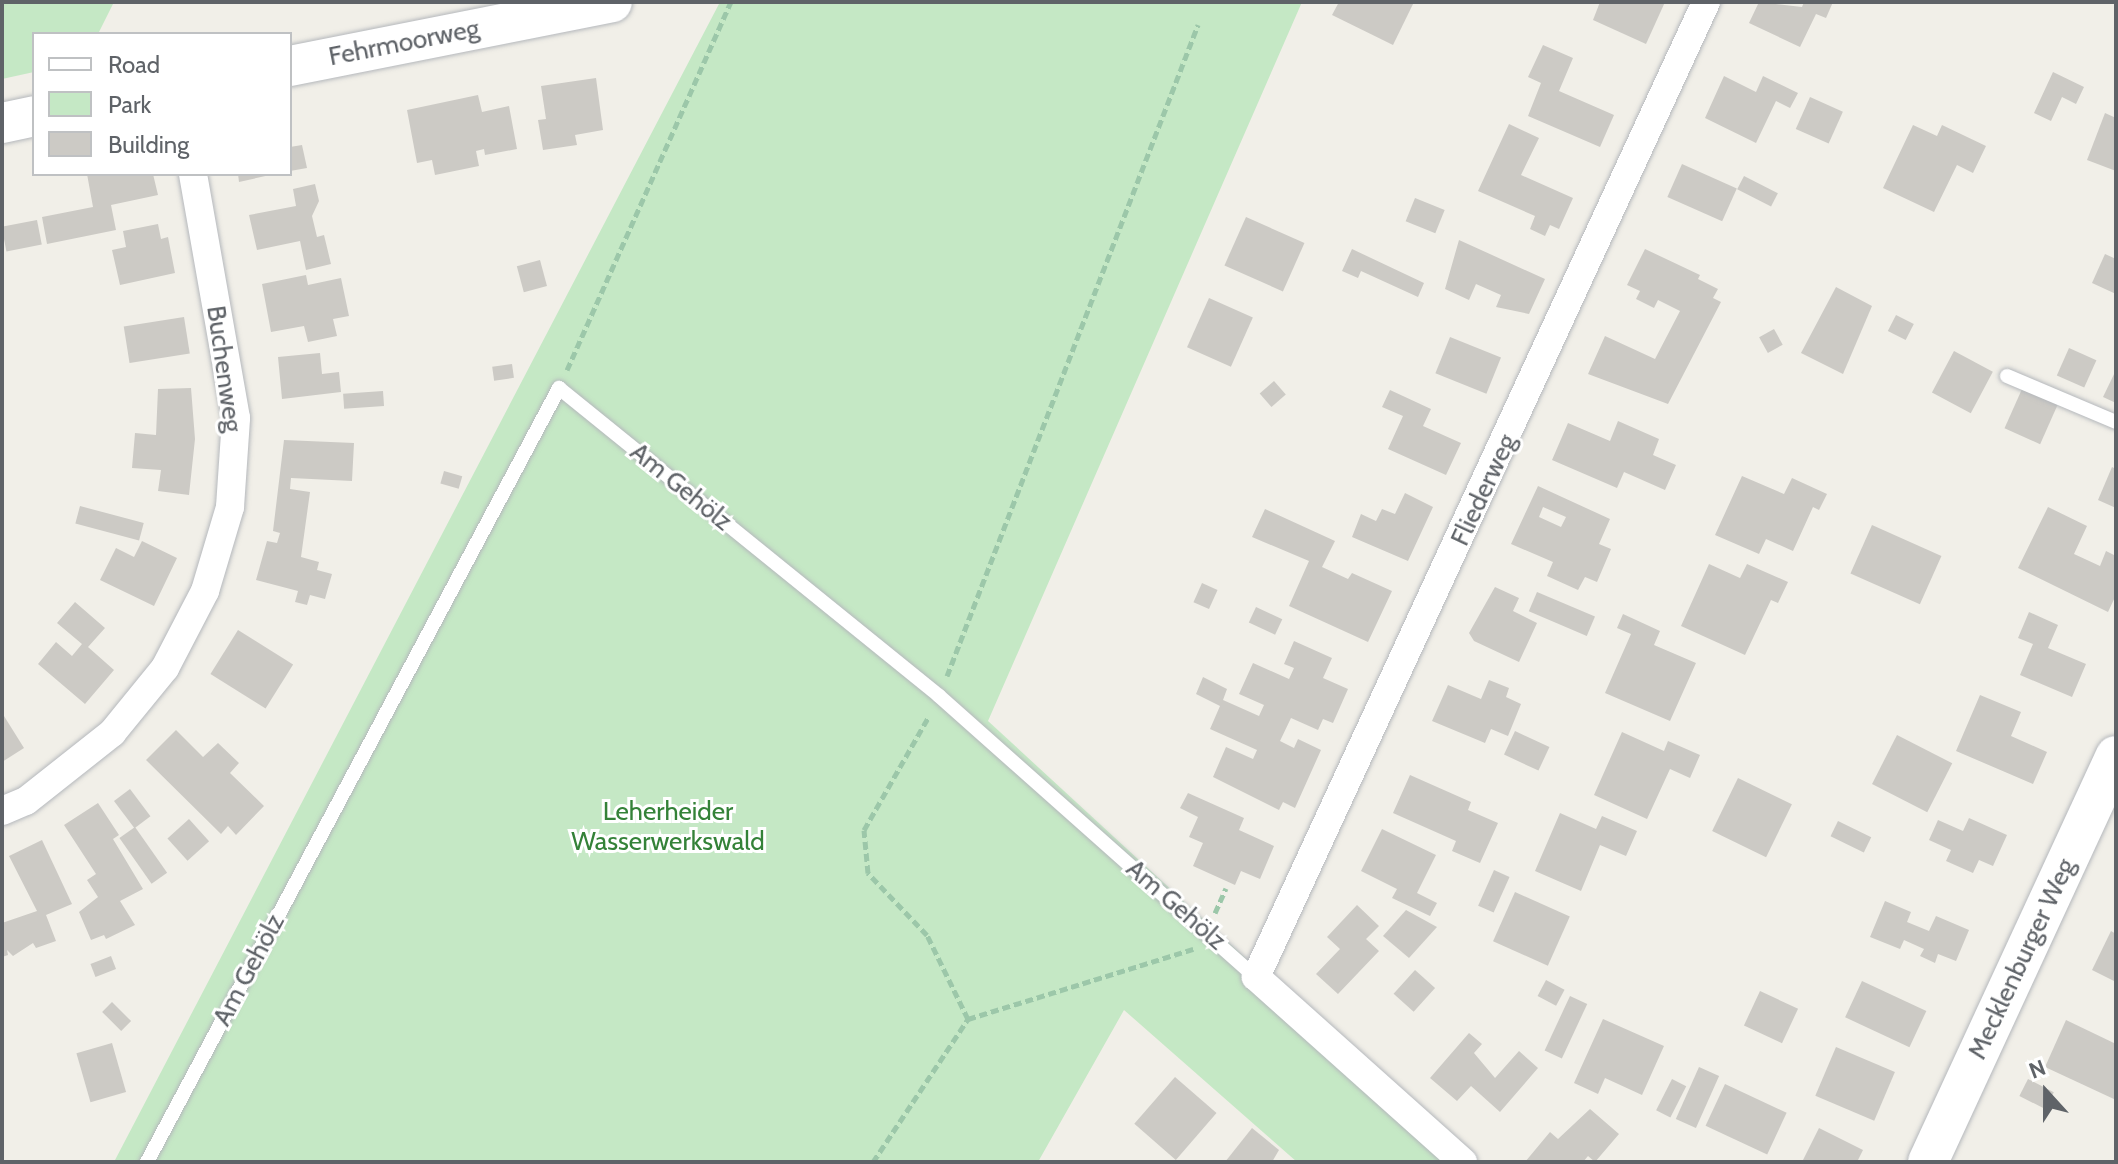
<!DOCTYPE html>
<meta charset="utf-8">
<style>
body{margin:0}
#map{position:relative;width:2118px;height:1164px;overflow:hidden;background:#f1efe8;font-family:Cabin,sans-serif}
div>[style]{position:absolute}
.green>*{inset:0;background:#c5e8c5}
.building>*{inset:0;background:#cccac5;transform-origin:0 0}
.path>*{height:5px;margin-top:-2.5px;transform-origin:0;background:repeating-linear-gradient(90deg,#9cc7a9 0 8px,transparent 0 12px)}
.roads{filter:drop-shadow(0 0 2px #b5b8bc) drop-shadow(0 0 2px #b5b8bc)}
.lane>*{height:14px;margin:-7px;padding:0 7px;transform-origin:7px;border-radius:7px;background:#fff}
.street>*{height:28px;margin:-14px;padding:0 14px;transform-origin:14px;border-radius:14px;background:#fff}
.secondary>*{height:40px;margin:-20px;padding:0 20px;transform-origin:20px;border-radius:20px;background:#fff}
span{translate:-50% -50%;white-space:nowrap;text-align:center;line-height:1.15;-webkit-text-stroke:6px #fff;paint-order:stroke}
.street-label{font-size:26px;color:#5f6368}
.park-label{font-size:26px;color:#348238}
.frame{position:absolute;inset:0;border:4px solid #5f6368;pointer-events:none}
.legend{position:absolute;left:32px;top:32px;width:260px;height:144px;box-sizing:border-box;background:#fff;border:2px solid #bfc1c3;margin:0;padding:10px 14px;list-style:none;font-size:24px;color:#5f6368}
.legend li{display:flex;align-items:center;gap:16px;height:40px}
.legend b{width:40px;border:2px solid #bfc1c3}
.north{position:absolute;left:2006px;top:1052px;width:80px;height:80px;-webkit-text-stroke:6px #fff;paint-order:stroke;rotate:339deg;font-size:22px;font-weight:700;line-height:32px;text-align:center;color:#5f6368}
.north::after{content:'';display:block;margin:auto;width:28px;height:36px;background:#5f6368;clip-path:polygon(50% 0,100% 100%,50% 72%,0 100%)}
</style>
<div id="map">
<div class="green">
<i style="clip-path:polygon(2px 2px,114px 2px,98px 34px,34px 34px,34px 72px,2px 79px)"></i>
<i style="clip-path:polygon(720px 2px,1302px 2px,988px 721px,1467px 1162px,1297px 1162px,1124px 1010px,1038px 1162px,114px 1162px)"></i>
</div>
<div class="building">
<i style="clip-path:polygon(1339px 2px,1414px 2px,1393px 45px,1332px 15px)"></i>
<i style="clip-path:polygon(1600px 2px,1665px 2px,1646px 44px,1593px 20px)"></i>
<i style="clip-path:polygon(1759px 2px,1802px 7px,1804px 2px,1833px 2px,1826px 18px,1816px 14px,1800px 47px,1749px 23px)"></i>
<i style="clip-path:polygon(1543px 45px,1573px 58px,1559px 91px,1614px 115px,1600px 147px,1528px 116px,1541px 83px,1528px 77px)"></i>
<i style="clip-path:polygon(2053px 72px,2084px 87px,2076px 104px,2062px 97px,2051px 121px,2034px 113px)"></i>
<i style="clip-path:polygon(1724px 76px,1756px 92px,1763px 76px,1798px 93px,1790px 108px,1776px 101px,1756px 143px,1705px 118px)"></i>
<i style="clip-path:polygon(596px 78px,603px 130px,575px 135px,577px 145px,543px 150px,538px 120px,546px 119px,541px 86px)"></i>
<i style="clip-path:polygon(478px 95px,482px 112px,509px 106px,517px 149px,485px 155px,484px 149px,476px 151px,479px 166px,435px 175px,432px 160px,417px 163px,407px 110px)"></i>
<i style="left:1810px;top:97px;width:36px;height:35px;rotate:24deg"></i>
<i style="clip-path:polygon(2105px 113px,2116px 118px,2116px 171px,2087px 160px)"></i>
<i style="clip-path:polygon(1509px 124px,1539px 138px,1521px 175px,1573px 198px,1559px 229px,1550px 225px,1545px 236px,1530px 229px,1535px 216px,1478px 191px)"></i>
<i style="clip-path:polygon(1913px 125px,1937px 136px,1942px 125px,1986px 146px,1973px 173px,1957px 165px,1934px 212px,1883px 188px)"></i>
<i style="clip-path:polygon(302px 145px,307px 168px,290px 171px,290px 147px)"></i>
<i style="left:1682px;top:164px;width:60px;height:36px;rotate:24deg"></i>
<i style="clip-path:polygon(87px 174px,153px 174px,158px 195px,111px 205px,116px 230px,47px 244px,42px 217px,93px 207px)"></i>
<i style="clip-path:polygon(238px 174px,270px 174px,270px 175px,239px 182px)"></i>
<i style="left:1744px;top:176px;width:38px;height:15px;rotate:27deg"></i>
<i style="clip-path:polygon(315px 184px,319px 201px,312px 216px,317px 237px,324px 235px,331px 264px,306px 270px,300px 241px,257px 250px,249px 215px,296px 206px,293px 189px)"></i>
<i style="left:1415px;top:198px;width:32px;height:25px;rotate:22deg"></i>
<i style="left:1246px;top:217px;width:64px;height:53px;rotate:24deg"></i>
<i style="left:37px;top:220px;width:25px;height:36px;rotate:79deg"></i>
<i style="clip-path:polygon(158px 224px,161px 239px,168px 237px,175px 273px,120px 285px,112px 250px,126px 247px,123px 231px)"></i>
<i style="clip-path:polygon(1459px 240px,1545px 279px,1529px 314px,1496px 307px,1501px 295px,1476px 284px,1469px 300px,1445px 289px)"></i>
<i style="clip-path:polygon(1352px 249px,1424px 283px,1418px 297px,1361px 271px,1358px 278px,1342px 271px)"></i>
<i style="clip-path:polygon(1645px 249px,1700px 275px,1698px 279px,1718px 289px,1713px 298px,1721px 302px,1668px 404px,1588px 374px,1605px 336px,1655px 359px,1680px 311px,1658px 300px,1654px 308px,1636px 299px,1640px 291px,1627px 285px)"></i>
<i style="clip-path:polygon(2105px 254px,2116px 259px,2116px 294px,2092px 283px)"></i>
<i style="left:540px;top:260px;width:27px;height:24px;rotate:75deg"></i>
<i style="clip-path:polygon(306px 275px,308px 285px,341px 278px,349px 316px,333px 319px,337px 336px,308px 342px,304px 326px,271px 332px,262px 284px)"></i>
<i style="clip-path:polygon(1836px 287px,1872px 306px,1843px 374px,1801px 353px)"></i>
<i style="left:1209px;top:298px;width:48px;height:54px;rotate:24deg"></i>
<i style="left:1896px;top:315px;width:20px;height:18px;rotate:27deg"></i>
<i style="left:184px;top:317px;width:37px;height:61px;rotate:81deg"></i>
<i style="left:1774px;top:329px;width:18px;height:17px;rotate:61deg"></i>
<i style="left:1450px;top:337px;width:55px;height:39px;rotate:22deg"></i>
<i style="left:2069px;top:348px;width:30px;height:30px;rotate:24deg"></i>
<i style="left:1954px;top:351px;width:44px;height:47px;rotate:28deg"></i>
<i style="clip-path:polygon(320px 353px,322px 374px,339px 372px,341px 392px,282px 399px,278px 357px)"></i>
<i style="left:512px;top:364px;width:14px;height:20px;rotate:82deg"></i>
<i style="clip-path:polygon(2116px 370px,2116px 403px,2103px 397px)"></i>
<i style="left:1274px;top:381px;width:18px;height:19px;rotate:49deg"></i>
<i style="clip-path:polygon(191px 388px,195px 439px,189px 495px,158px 491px,161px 470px,132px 468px,135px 433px,156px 435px,158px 389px)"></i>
<i style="left:2022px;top:389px;width:39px;height:43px;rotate:24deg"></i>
<i style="clip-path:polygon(1390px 390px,1431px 409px,1423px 426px,1461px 443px,1446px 475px,1388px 449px,1403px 416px,1382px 407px)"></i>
<i style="left:383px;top:391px;width:15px;height:40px;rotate:86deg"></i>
<i style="clip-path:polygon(1618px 421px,1659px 439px,1653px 455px,1676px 465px,1665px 490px,1624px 472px,1617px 488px,1552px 460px,1568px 423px,1610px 441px)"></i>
<i style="clip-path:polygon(284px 440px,354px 443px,352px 481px,291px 478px,290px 489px,310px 492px,301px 557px,319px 562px,317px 570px,332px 574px,325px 599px,310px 595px,307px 605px,295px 602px,298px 591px,256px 580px,267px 541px,277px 543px,280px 533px,273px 531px)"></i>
<i style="clip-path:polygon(2112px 467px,2116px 469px,2116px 508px,2098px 500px)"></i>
<i style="left:444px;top:471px;width:19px;height:13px;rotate:16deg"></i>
<i style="clip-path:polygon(1742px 476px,1784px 494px,1792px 478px,1827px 494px,1819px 510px,1813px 507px,1793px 551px,1766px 539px,1759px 554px,1715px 535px)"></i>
<i style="clip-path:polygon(evenodd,1538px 486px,1610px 519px,1599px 544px,1611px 549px,1597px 582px,1585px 577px,1578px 590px,1547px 576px,1553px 562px,1511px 544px,1538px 486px,1543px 507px,1566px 517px,1561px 527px,1539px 517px,1543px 507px)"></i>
<i style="clip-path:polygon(1405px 493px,1433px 507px,1408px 561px,1352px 537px,1361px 514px,1376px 521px,1382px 509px,1395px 514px)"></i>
<i style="left:80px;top:506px;width:66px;height:18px;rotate:15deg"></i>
<i style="clip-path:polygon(2048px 507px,2087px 526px,2074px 554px,2100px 566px,2106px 551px,2116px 556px,2116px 595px,2108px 612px,2018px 568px)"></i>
<i style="clip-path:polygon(1265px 509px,1335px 541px,1322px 567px,1348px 579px,1352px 573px,1392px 591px,1368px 642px,1289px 606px,1309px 561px,1252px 537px)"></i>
<i style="left:1872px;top:525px;width:76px;height:53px;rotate:24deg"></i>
<i style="clip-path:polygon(142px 541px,177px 558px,154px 606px,100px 580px,116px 548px,134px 557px)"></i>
<i style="clip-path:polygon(1709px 564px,1740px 578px,1747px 564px,1788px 582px,1778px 603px,1771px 600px,1745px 655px,1681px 626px)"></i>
<i style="left:1202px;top:583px;width:17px;height:21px;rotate:24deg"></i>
<i style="clip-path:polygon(1495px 587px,1519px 598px,1513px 611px,1537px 623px,1519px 662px,1474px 641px,1469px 633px)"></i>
<i style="left:1537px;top:592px;width:63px;height:21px;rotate:23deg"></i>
<i style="clip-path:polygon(75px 602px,105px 628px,88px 647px,114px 670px,85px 704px,38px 664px,56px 642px,72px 656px,82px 644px,57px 623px)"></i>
<i style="left:1256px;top:607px;width:29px;height:17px;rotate:25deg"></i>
<i style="clip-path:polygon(2029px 612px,2058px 625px,2048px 648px,2086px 664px,2072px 697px,2020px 675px,2033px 644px,2018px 638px)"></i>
<i style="clip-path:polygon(1623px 614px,1660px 631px,1654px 645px,1696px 663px,1670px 721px,1605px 693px,1631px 634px,1617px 628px)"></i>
<i style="left:238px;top:630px;width:65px;height:52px;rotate:32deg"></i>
<i style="clip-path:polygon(1294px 641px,1332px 658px,1323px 678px,1348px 689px,1333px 723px,1323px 719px,1318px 730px,1291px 718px,1280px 741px,1294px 748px,1298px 739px,1321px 750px,1295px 808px,1283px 802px,1279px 810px,1213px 777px,1226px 747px,1253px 759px,1257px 750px,1210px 729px,1220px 706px,1196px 694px,1203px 677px,1227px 689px,1223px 700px,1259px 716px,1264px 705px,1239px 694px,1253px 663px,1289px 679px,1294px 668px,1284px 664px)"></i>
<i style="clip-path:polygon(1489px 680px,1509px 688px,1506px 697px,1521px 704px,1508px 736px,1491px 729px,1485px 743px,1432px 721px,1448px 685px,1481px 699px)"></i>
<i style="clip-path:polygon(1980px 695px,2021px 712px,2011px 736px,2047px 752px,2033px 784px,1956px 751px)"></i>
<i style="clip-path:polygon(4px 716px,24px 748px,2px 762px,2px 717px)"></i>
<i style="clip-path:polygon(176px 730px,203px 757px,218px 743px,239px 763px,230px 773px,264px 806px,236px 835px,228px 826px,221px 834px,146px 760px)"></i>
<i style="left:1515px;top:731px;width:38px;height:26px;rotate:25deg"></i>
<i style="clip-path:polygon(1622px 732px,1664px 751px,1668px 741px,1700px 755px,1690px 778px,1670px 769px,1647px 819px,1594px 795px)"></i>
<i style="left:1897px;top:735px;width:62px;height:55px;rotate:27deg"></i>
<i style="clip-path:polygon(1410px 775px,1471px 802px,1468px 810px,1498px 823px,1480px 863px,1452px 851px,1456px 841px,1393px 813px)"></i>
<i style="left:1738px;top:778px;width:60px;height:59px;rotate:26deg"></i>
<i style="left:130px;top:789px;width:34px;height:20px;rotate:53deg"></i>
<i style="clip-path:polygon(1188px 793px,1244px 818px,1239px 830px,1274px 846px,1260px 879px,1241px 871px,1235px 885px,1193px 866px,1203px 843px,1189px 837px,1198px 817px,1180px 808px)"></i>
<i style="clip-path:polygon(98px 803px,119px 835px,113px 839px,143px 889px,120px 901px,135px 925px,106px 939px,104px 935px,91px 940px,79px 912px,98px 897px,87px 880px,96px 874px,64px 825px)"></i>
<i style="clip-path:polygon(1560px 813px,1596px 829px,1602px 816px,1637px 831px,1626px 856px,1600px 845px,1581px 891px,1535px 871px)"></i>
<i style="clip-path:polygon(1969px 818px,2007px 835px,1993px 866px,1979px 860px,1973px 873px,1946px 861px,1951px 850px,1929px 840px,1938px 820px,1963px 831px)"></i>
<i style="left:189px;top:819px;width:30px;height:29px;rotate:48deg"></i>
<i style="left:1838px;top:821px;width:37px;height:17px;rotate:26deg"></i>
<i style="left:135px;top:827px;width:56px;height:19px;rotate:55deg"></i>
<i style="clip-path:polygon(1382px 829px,1436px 855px,1417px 893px,1437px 903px,1430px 916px,1392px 898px,1397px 889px,1361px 871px)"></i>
<i style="clip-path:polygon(42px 840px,72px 904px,46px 915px,56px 941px,36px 948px,33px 943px,13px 956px,7px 950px,8px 955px,2px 957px,2px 923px,37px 911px,9px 856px)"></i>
<i style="left:1494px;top:870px;width:17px;height:39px;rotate:24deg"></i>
<i style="left:1515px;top:892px;width:60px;height:54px;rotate:24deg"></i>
<i style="clip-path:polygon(1885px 901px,1911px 912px,1907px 922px,1929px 931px,1936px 916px,1969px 930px,1956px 961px,1938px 954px,1935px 963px,1920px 956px,1924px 949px,1904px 940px,1900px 949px,1870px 937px)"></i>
<i style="clip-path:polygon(1357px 905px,1379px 926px,1366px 939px,1379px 951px,1338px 994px,1316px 974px,1340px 949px,1327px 937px)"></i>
<i style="clip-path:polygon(1406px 910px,1437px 927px,1409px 958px,1383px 936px)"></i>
<i style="clip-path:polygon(2111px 931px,2116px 934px,2116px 982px,2092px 970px)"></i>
<i style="left:111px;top:956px;width:14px;height:22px;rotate:69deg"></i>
<i style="left:1415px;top:970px;width:27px;height:32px;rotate:42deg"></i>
<i style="left:1546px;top:980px;width:21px;height:18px;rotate:28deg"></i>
<i style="left:1862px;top:981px;width:71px;height:40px;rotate:25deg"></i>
<i style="left:1760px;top:991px;width:42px;height:38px;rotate:25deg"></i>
<i style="left:1570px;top:996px;width:19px;height:60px;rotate:25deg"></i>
<i style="left:112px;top:1002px;width:27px;height:14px;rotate:45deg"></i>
<i style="clip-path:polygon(1603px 1019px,1664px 1046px,1642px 1095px,1605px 1078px,1598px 1094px,1574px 1083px)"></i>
<i style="clip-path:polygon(2066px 1020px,2116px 1044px,2116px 1100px,2045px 1067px)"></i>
<i style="clip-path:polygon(1469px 1033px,1482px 1044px,1474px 1053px,1495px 1078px,1519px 1051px,1538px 1068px,1500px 1112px,1471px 1086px,1457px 1101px,1430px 1078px)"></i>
<i style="left:112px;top:1043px;width:51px;height:37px;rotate:74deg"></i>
<i style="left:1836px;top:1047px;width:64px;height:53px;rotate:23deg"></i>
<i style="left:1699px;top:1067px;width:22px;height:57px;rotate:24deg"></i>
<i style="left:1175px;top:1077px;width:55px;height:62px;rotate:41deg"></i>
<i style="left:1672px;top:1079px;width:16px;height:35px;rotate:27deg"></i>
<i style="left:2028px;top:1079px;width:29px;height:19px;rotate:27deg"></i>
<i style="left:1725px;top:1084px;width:68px;height:46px;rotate:25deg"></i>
<i style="clip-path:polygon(1590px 1109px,1619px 1134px,1595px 1162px,1588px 1156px,1583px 1162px,1525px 1162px,1550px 1132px,1558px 1139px)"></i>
<i style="clip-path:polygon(1252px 1128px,1279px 1150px,1272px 1162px,1225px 1162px)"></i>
<i style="clip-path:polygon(1819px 1128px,1863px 1150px,1857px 1162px,1802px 1162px)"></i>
</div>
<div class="path">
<i style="left:567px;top:370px;width:403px;rotate:-66deg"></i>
<i style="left:947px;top:676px;width:698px;rotate:-68.92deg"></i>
<i style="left:1215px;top:913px;width:27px;rotate:-66deg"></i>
<i style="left:968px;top:1019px;width:236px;rotate:-17.3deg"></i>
<i style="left:873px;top:1162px;width:172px;rotate:-56.4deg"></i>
<i style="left:968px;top:1019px;width:93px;rotate:-116deg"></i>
<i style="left:927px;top:935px;width:86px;rotate:-133.6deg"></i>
<i style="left:868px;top:873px;width:43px;rotate:-95.3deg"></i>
<i style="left:864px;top:830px;width:129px;rotate:-60.3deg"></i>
</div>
<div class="roads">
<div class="lane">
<i style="left:2007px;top:376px;width:118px;rotate:22.9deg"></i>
<i style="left:147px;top:1162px;width:877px;rotate:-61.97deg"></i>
<i style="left:559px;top:388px;width:489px;rotate:39deg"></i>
<i style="left:939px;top:696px;width:424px;rotate:41.6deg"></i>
</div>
<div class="street">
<i style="left:2px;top:811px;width:26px;rotate:-23deg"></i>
<i style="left:26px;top:801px;width:110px;rotate:-38.3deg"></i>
<i style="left:112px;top:733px;width:84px;rotate:-50.8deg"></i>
<i style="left:165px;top:668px;width:87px;rotate:-62.5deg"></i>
<i style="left:205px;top:591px;width:88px;rotate:-73.4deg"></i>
<i style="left:230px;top:507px;width:89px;rotate:-86.1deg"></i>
<i style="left:236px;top:418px;width:248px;rotate:-100deg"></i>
<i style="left:1463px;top:1162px;width:278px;rotate:-138.2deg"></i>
<i style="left:1256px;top:977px;width:1074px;rotate:-65.22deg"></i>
</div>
<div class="secondary">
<i style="left:290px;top:66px;width:328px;rotate:-11.2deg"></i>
<i style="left:2px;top:123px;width:33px;rotate:-12deg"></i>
<i style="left:1928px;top:1162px;width:447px;rotate:-65.2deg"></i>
</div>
</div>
<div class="street-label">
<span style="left:404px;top:43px;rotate:-11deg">Fehrmoorweg</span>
<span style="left:224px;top:369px;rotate:82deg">Buchenweg</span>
<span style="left:681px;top:487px;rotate:39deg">Am Gehölz</span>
<span style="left:1484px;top:490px;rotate:-65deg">Fliederweg</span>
<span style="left:1176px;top:905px;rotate:41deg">Am Gehölz</span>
<span style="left:2022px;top:959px;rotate:-65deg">Mecklenburger Weg</span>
<span style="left:249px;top:970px;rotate:-62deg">Am Gehölz</span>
</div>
<div class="park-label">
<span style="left:668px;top:827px">Leherheider<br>Wasserwerkswald</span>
</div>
<div class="frame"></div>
<ul class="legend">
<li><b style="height:10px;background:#fff"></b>Road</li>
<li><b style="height:22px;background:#c5e8c5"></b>Park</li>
<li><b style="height:22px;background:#cccac5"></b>Building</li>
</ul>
<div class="north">N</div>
</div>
